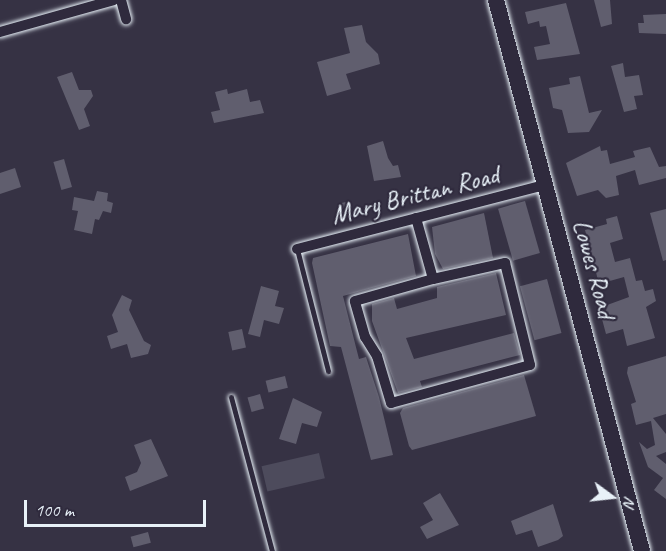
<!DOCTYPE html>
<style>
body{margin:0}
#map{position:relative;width:666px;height:551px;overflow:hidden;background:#363244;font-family:Caveat,sans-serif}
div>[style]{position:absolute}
.green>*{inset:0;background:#4d4b5c;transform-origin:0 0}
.building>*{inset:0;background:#605e6e;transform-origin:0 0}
.roads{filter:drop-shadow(0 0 2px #e8f1f8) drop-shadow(0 0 2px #e8f1f8)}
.lane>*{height:5px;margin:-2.5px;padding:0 2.5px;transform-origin:2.5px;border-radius:2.5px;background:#2f2a3d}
.street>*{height:10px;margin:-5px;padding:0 5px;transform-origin:5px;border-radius:5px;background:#2f2a3d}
.secondary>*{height:16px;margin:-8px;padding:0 8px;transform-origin:8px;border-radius:8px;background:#2f2a3d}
span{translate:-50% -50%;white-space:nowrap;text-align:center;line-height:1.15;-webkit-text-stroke:4.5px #2f2a3d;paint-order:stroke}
.street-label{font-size:26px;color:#e8f1f8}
.north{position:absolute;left:582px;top:467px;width:60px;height:60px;-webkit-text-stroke:4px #2f2a3d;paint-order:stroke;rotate:105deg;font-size:16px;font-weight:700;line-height:24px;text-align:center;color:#e8f1f8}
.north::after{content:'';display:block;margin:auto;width:21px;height:27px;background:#e8f1f8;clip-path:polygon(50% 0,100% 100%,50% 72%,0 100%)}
.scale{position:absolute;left:24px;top:500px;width:182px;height:27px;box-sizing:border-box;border:3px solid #e8f1f8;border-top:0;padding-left:8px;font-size:18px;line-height:21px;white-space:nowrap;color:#e8f1f8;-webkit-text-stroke:4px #2f2a3d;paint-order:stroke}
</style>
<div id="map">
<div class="green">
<i style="left:319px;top:453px;width:26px;height:59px;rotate:77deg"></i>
</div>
<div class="building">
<i style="clip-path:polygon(594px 0,610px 0,612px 24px,601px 27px)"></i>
<i style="clip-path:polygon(566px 3px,580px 54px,537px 60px,534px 47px,550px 44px,546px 26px,540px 27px,539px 21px,528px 24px,525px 12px)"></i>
<i style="clip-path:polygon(666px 14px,666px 34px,639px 33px,638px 23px,644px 23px,643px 15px)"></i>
<i style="clip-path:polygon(362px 25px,366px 42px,378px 54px,380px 64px,346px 74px,351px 89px,327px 96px,317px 62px,350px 53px,344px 28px)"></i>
<i style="clip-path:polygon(623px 63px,625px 77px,639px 75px,643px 95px,634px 96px,637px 109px,624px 112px,611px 66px)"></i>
<i style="clip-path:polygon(72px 72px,79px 90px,91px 90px,93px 96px,84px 109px,90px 126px,79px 130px,57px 77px)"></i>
<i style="clip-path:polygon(580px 76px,589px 113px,602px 110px,589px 132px,568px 133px,562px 110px,553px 108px,549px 88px,570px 84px,569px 78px)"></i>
<i style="clip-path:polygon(227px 89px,228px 94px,247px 89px,250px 102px,260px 100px,264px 113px,214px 123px,211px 112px,220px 110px,215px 92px)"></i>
<i style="clip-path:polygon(383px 141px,388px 158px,393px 166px,398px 165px,401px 177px,374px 181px,367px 146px)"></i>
<i style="clip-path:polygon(600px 146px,601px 151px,607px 150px,610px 164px,635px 157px,633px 151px,650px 147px,659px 167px,666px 166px,666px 178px,639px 185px,635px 170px,616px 176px,619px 195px,606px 198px,598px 190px,577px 196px,566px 163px)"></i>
<i style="left:64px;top:159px;width:29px;height:11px;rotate:74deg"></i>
<i style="clip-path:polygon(15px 168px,21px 187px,0 194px,0 173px)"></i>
<i style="clip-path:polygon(97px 191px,108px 193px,107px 201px,113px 203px,111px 213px,103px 211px,99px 220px,95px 219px,92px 234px,74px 230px,78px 211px,72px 210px,74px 197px,94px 201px)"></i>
<i style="left:350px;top:201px;width:17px;height:12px;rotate:77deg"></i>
<i style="left:525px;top:201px;width:54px;height:28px;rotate:74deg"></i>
<i style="clip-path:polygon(666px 209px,666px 260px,663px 261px,650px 213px)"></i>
<i style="clip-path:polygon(484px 213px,493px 258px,443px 269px,435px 254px,432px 227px)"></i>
<i style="clip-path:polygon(617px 216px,623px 239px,610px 243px,615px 262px,630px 258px,636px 281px,642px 280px,645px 291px,653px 289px,656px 301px,646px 307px,655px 338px,627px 346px,623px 329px,606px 334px,599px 308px,629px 297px,624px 277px,599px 284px,585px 230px,607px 224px,606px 219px)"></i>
<i style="clip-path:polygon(408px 234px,416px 276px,343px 296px,359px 359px,366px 357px,379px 397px,393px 455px,371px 460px,341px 347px,330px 346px,312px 263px,313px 258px)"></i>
<i style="clip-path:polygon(496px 273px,506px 315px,406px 338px,414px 359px,514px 333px,520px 355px,420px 381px,422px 387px,398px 393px,372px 321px,372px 304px,394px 298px,397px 309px,437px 298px,437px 287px)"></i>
<i style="left:547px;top:279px;width:56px;height:28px;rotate:75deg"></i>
<i style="clip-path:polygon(261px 286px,279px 291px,275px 306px,284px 308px,279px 324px,264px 320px,260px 337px,248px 334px)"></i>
<i style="clip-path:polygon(122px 295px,132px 300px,129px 310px,144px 341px,151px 345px,148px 354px,131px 358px,127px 344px,111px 349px,107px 336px,118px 332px,112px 315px)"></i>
<i style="left:242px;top:329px;width:19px;height:14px;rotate:78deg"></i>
<i style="clip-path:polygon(666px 356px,666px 414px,653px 418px,666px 434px,666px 452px,656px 456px,666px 464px,666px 499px,654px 490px,663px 478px,648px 467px,639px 442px,647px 449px,655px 445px,651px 421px,636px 425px,631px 404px,636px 402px,627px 373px,628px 367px)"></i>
<i style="clip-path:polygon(524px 375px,536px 416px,412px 450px,409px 446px,400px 413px,403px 408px)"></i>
<i style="left:285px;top:376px;width:12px;height:20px;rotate:76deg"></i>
<i style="left:260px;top:394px;width:15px;height:13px;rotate:74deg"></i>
<i style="clip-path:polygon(293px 398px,322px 412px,317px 427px,302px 423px,296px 444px,279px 439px)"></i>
<i style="clip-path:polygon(151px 439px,168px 476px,130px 491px,125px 477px,137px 472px,141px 463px,134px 445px)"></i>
<i style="clip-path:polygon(440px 493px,459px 525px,427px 539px,420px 527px,433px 520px,423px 503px)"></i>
<i style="clip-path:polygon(553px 504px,563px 536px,558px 540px,538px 547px,532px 530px,516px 535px,511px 521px)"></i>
<i style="left:148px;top:532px;width:11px;height:18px;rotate:75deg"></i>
</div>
<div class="roads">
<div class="lane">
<i style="left:297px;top:249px;width:126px;rotate:75.7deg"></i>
<i style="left:231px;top:397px;width:159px;rotate:75.1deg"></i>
</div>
<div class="street">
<i style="left:121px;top:0;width:20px;rotate:75deg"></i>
<i style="left:0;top:32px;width:118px;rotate:-15.7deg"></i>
<i style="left:416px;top:218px;width:63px;rotate:74.4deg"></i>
<i style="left:433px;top:279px;width:74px;rotate:-12.5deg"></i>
<i style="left:505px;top:263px;width:105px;rotate:76.2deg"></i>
<i style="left:530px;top:365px;width:144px;rotate:164.7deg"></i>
<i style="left:391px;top:403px;width:49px;rotate:-106.6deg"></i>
<i style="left:377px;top:356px;width:22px;rotate:-122deg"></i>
<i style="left:365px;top:337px;width:37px;rotate:-106deg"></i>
<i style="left:355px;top:301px;width:81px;rotate:-15.8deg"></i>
<i style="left:297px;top:249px;width:256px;rotate:-14.5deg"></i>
</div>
<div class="secondary">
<i style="left:496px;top:0;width:570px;rotate:75.16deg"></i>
</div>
</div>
<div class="street-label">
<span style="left:415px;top:195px;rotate:-14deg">Mary Brittan Road</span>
<span style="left:594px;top:269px;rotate:75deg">Lowes Road</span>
</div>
<div class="north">N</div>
<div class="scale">100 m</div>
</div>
